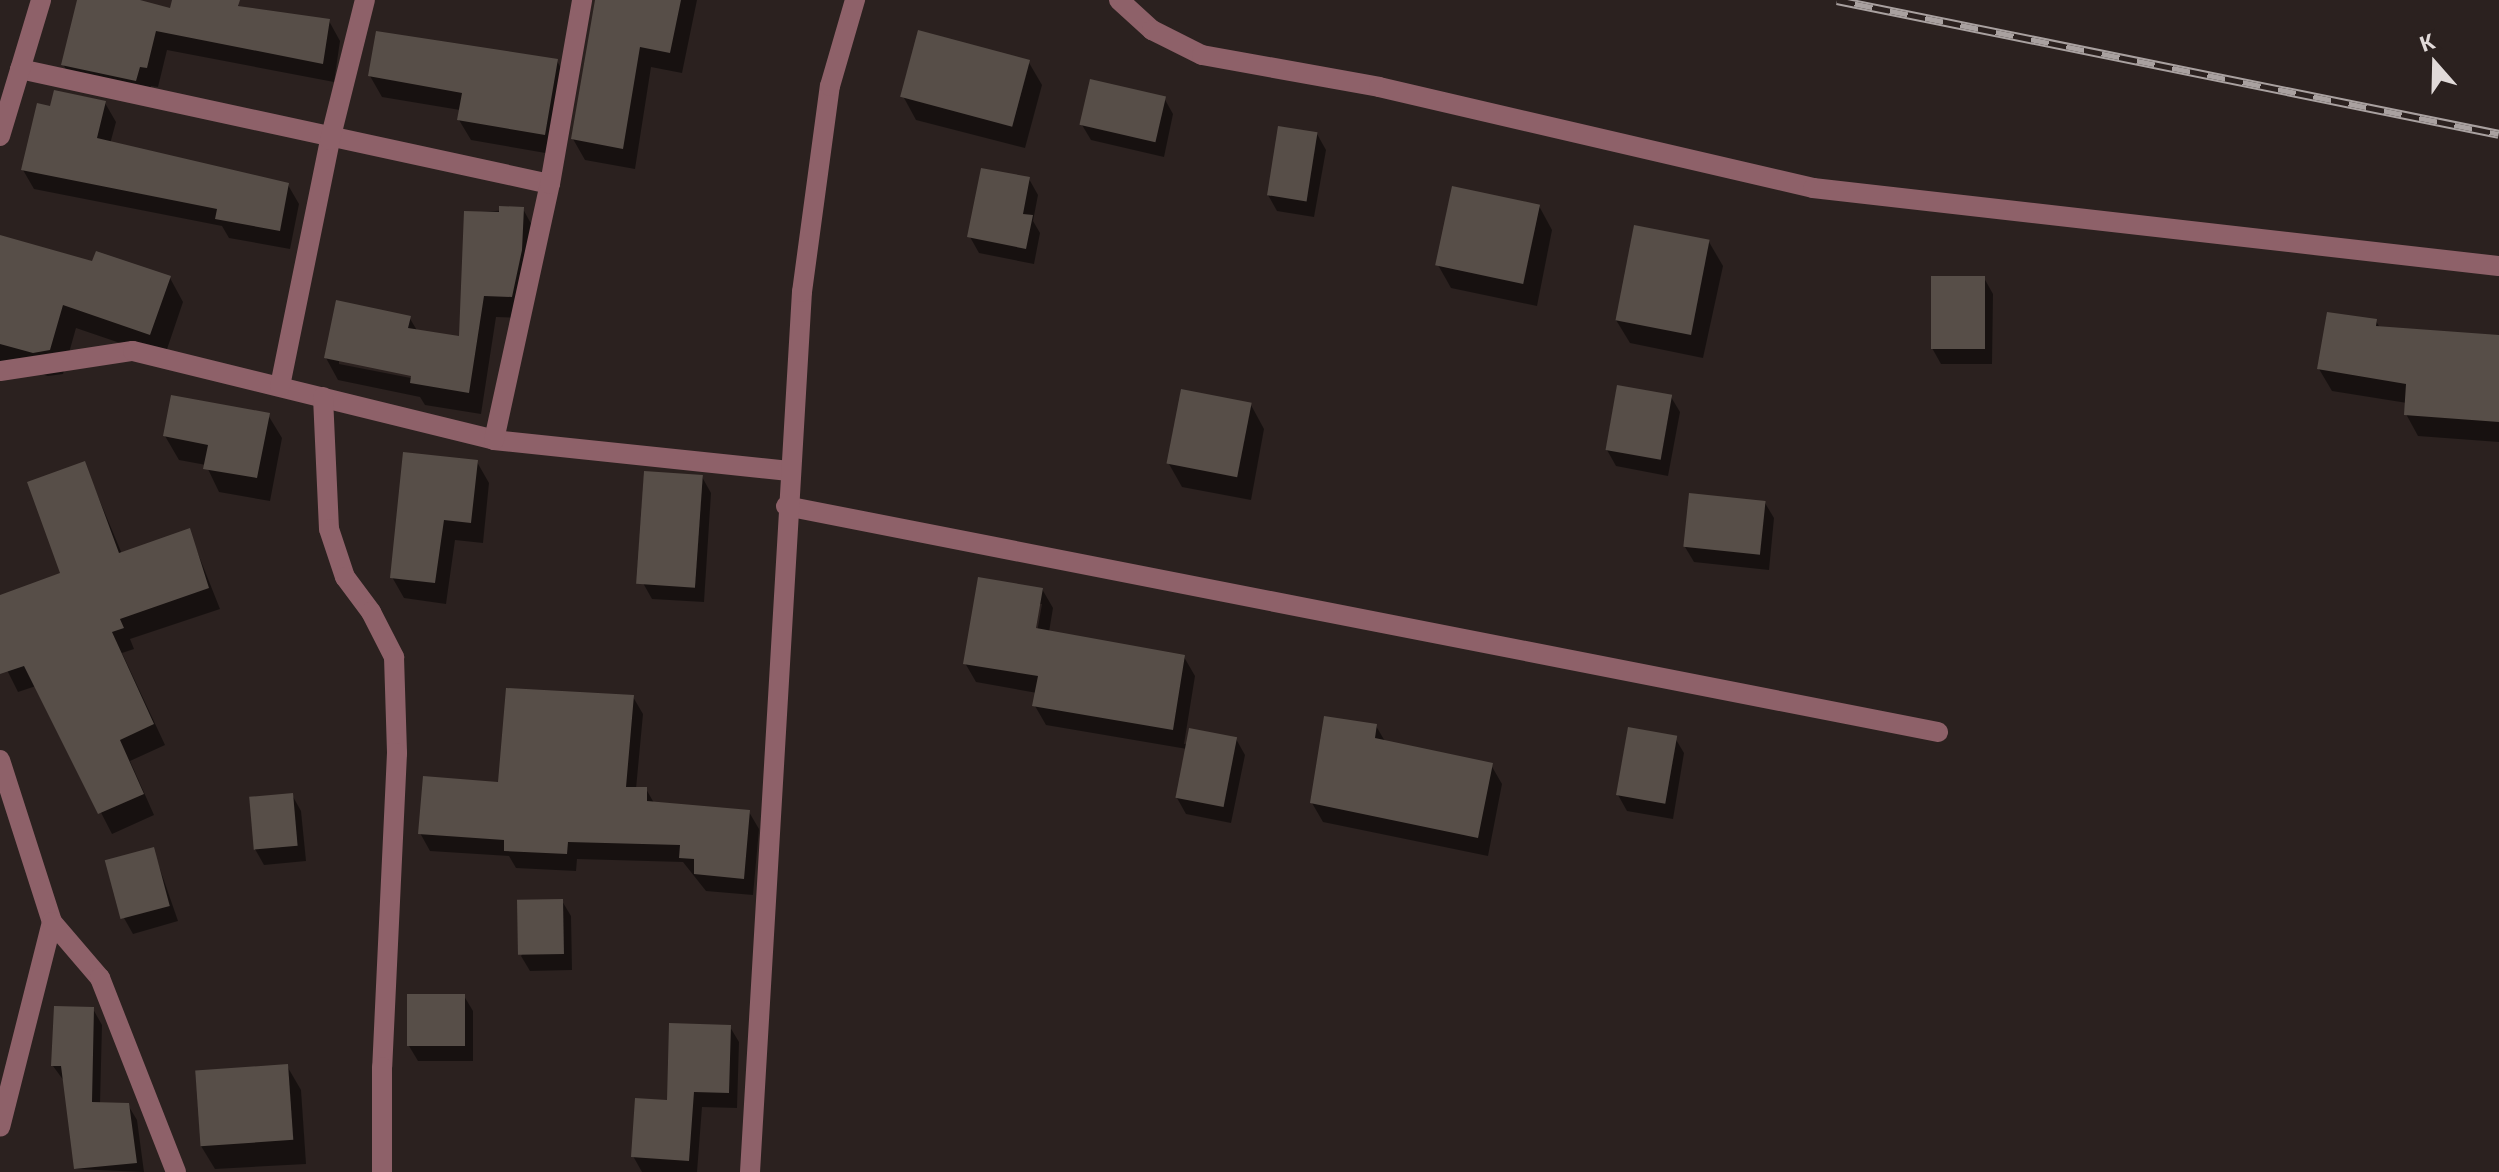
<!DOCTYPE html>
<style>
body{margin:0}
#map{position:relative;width:2499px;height:1172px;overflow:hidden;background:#2b211f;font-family:"Exo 2",sans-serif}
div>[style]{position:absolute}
.shadow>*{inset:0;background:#0007}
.building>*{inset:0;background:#574e48;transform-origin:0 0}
.minor>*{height:20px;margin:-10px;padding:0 10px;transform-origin:10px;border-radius:10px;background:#8e6169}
.rail>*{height:9px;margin-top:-4.5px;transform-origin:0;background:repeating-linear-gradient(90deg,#2b211f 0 18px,#a9a1a0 0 36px);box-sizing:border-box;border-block:2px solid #a9a1a0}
span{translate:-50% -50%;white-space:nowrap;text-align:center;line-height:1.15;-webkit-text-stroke:7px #2b211f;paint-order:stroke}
.north{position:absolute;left:2395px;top:24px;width:80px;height:80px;-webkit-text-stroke:6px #2b211f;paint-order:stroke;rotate:340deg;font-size:22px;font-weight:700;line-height:32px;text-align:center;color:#e1dad9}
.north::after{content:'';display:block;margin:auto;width:28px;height:36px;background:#e1dad9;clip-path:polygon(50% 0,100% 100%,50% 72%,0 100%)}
</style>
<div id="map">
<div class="shadow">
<i style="clip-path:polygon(79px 0,132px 0,172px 10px,174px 0,230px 0,242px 8px,329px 21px,340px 41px,334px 82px,167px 50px,158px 87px,151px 86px,147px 100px,74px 84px,63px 64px)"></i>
<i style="clip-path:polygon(596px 0,697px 0,682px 73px,651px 67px,635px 169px,585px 160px,573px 139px)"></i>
<i style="clip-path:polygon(557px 61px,569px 82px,557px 155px,471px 140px,459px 120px,460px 110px,382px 97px,370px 76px)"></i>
<i style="clip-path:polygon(1028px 61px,1042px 85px,1025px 148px,916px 120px,903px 96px)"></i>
<i style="clip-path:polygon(1164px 98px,1173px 114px,1164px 157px,1091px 140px,1082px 125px)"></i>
<i style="clip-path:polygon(105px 103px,116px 122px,110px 144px,288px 185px,299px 204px,290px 249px,229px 238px,222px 226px,34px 189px,23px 170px,52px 108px)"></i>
<i style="clip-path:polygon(1317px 134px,1326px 150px,1314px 217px,1277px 211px,1268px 195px)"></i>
<i style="clip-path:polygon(1029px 179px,1038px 195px,1033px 221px,1040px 233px,1034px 264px,979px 253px,970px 237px)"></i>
<i style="clip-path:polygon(1539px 206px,1552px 230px,1537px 306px,1451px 288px,1438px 265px)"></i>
<i style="clip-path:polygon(evenodd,523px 209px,535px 231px,524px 318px,496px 317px,481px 414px,425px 405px,420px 397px,338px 380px,326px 358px,409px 317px,418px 332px,461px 338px,466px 213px,523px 209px,339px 360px,422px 376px,421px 380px,339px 364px,339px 360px)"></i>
<i style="clip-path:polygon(0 242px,170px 278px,183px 302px,164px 358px,76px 328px,63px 374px,48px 376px,0 362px)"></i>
<i style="clip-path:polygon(1709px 242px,1723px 266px,1703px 358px,1630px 343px,1616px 320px)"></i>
<i style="clip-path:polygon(1984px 278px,1993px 294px,1992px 364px,1941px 364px,1932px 348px)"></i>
<i style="clip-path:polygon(2376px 321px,2380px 328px,2499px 337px,2499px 442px,2418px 436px,2406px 414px,2407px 403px,2332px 391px,2319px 369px)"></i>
<i style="clip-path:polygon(1671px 397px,1680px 412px,1668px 476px,1616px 466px,1607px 450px)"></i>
<i style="clip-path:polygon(1251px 405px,1264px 429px,1251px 500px,1182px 487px,1169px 464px)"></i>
<i style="clip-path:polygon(268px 415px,282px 438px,270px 501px,219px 492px,206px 465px,179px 460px,165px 436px)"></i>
<i style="clip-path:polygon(477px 462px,489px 483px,483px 543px,455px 540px,446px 604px,404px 598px,392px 577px)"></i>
<i style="clip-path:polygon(84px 463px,122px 554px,189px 531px,220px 609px,130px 639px,134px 649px,122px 653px,165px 745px,130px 761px,154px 815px,112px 834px,36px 686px,18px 692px,0 656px,0 598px,63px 574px)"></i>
<i style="clip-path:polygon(702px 477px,711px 493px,704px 602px,652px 599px,643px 583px)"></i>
<i style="clip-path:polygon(1765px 503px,1774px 518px,1769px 570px,1694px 562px,1685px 547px)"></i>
<i style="clip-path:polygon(evenodd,1042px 589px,1053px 608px,1049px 632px,1184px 657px,1195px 676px,1184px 744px,1236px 739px,1245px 755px,1231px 823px,1186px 814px,1177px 798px,1187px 749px,1046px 725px,1035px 706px,1037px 693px,976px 682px,965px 663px,1042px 589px,1038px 604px,1042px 604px,1036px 638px,1032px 638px,1038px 604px)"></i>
<i style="clip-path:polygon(633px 697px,643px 714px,636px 789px,646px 789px,654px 803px,749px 812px,759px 829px,753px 895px,706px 891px,683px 862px,577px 859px,576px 871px,516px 868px,509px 856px,430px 851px,420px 833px)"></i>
<i style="clip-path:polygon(1376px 726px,1386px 743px,1491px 765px,1502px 784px,1488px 856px,1323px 822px,1312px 803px)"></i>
<i style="clip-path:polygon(1675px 738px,1684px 753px,1673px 819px,1627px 811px,1618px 795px)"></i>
<i style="clip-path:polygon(292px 795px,301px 811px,306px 861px,264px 865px,255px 849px)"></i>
<i style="clip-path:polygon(153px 849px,178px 921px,133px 934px,124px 918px)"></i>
<i style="clip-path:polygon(562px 901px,571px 916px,572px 970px,530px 971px,521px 956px)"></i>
<i style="clip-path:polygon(464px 996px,473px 1011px,473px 1061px,418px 1061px,409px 1046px)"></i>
<i style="clip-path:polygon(93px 1009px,102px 1025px,100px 1104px,128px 1105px,137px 1120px,144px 1172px,76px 1169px,64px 1081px,53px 1066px)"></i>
<i style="clip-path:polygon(730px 1027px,739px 1042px,737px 1108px,702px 1107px,697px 1172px,642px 1172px,633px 1156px)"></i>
<i style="clip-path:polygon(287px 1066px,301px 1090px,306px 1164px,215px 1169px,201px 1146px)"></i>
</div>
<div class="building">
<i style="clip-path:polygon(77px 0,140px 0,170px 8px,172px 0,240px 0,238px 6px,330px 19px,323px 64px,156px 31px,147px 68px,140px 67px,136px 81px,61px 65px)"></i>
<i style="clip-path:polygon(595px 0,681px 0,670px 53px,640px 47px,623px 149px,571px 139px)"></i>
<i style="left:918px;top:30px;width:116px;height:69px;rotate:15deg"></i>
<i style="clip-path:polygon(376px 31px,558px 59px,545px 135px,457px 120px,462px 93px,368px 76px)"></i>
<i style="left:1090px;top:79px;width:78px;height:47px;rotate:13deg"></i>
<i style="clip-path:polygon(54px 90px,106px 101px,97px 138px,289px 183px,280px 231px,215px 219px,217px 209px,21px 170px,37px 103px,50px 106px)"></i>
<i style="left:1278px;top:126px;width:40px;height:70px;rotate:9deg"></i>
<i style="clip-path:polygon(981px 168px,1030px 177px,1023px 214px,1033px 215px,1026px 249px,967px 237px)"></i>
<i style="left:1452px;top:186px;width:90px;height:81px;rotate:12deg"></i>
<i style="clip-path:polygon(499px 206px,524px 207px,522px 250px,512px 297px,484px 296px,469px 393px,410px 383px,411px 376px,324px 358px,336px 300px,411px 316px,408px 328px,459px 336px,464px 211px,499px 212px)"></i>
<i style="left:1634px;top:225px;width:77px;height:97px;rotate:11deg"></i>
<i style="clip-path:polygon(0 235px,92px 261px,96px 251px,171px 276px,150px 335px,63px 305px,50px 350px,33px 353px,0 344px)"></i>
<i style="left:1931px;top:276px;width:54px;height:73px"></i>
<i style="clip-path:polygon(2327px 312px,2377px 319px,2376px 326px,2499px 335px,2499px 422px,2404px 415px,2406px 384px,2317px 369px)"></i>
<i style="left:1617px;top:385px;width:56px;height:66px;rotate:10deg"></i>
<i style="left:1181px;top:389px;width:72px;height:76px;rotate:11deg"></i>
<i style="clip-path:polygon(171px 395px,270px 413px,257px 478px,203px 469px,208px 445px,163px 436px)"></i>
<i style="clip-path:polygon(403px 452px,478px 460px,471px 523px,444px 520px,435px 583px,390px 578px)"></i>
<i style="clip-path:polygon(85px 461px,119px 553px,190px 528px,209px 588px,120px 619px,124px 628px,112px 632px,154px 724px,120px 740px,144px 794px,98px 814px,24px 666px,0 674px,0 595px,60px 573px,27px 482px)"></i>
<i style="left:644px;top:471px;width:59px;height:113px;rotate:4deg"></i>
<i style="left:1689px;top:493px;width:77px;height:54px;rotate:6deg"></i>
<i style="clip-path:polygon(978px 577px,1043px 588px,1036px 628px,1185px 655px,1173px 730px,1032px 706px,1038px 676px,963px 664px)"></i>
<i style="clip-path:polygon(506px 688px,634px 695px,626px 787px,647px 787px,647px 801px,750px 810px,744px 879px,694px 874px,694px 859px,679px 858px,680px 845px,568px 842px,567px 854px,504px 851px,504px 840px,418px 834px,423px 776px,498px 782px)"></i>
<i style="clip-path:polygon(1324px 716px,1377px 724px,1375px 738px,1493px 763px,1478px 838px,1310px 803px)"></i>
<i style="left:1628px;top:727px;width:50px;height:69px;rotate:10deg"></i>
<i style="left:1189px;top:728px;width:49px;height:71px;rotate:11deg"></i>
<i style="left:293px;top:793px;width:53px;height:44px;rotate:85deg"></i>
<i style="left:154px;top:847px;width:61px;height:51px;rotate:75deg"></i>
<i style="left:563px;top:899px;width:55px;height:46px;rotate:89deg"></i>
<i style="left:407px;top:994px;width:58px;height:52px"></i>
<i style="clip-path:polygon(54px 1006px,94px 1007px,92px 1102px,129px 1103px,137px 1163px,74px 1169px,61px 1066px,51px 1066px)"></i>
<i style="clip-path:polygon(669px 1023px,731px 1025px,729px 1093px,694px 1092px,689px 1161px,631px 1157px,635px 1098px,667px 1100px)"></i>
<i style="left:288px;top:1064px;width:76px;height:93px;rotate:86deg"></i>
</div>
<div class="minor">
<i style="left:1119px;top:0;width:45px;rotate:42.3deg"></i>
<i style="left:1152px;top:30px;width:56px;rotate:26.6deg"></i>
<i style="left:1202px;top:55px;width:180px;rotate:10.2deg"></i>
<i style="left:1379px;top:87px;width:446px;rotate:13.1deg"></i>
<i style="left:1813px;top:188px;width:690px;rotate:6.49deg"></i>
<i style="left:20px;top:69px;width:542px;rotate:12.24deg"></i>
<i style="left:0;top:136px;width:142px;rotate:-73.2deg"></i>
<i style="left:0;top:371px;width:134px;rotate:-8.6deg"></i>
<i style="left:133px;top:351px;width:372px;rotate:13.8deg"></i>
<i style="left:494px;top:440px;width:297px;rotate:6deg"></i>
<i style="left:280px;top:386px;width:251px;rotate:-78.5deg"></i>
<i style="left:330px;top:140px;width:144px;rotate:-76deg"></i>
<i style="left:323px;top:397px;width:132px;rotate:87.4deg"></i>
<i style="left:329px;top:529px;width:51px;rotate:71.6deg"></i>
<i style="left:345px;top:577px;width:44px;rotate:53.4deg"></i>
<i style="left:371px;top:612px;width:51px;rotate:62.9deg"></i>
<i style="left:394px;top:657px;width:96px;rotate:88.2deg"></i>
<i style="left:397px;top:753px;width:314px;rotate:92.7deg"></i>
<i style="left:382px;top:1067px;width:105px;rotate:90deg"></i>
<i style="left:494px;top:440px;width:262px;rotate:-77.7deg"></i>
<i style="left:550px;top:184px;width:187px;rotate:-80.1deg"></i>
<i style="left:786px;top:506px;width:1174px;rotate:11.1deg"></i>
<i style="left:0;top:760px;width:170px;rotate:72.2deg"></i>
<i style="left:52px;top:922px;width:211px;rotate:104.2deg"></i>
<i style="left:52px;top:922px;width:74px;rotate:49.4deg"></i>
<i style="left:100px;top:978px;width:208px;rotate:68.6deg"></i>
<i style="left:750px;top:1172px;width:882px;rotate:-86.62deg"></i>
<i style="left:802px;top:292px;width:208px;rotate:-82.3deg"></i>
<i style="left:830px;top:86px;width:90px;rotate:-73.8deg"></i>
</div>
<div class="rail">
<i style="left:1837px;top:0;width:675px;rotate:11.44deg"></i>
</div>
<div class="north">K</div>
</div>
